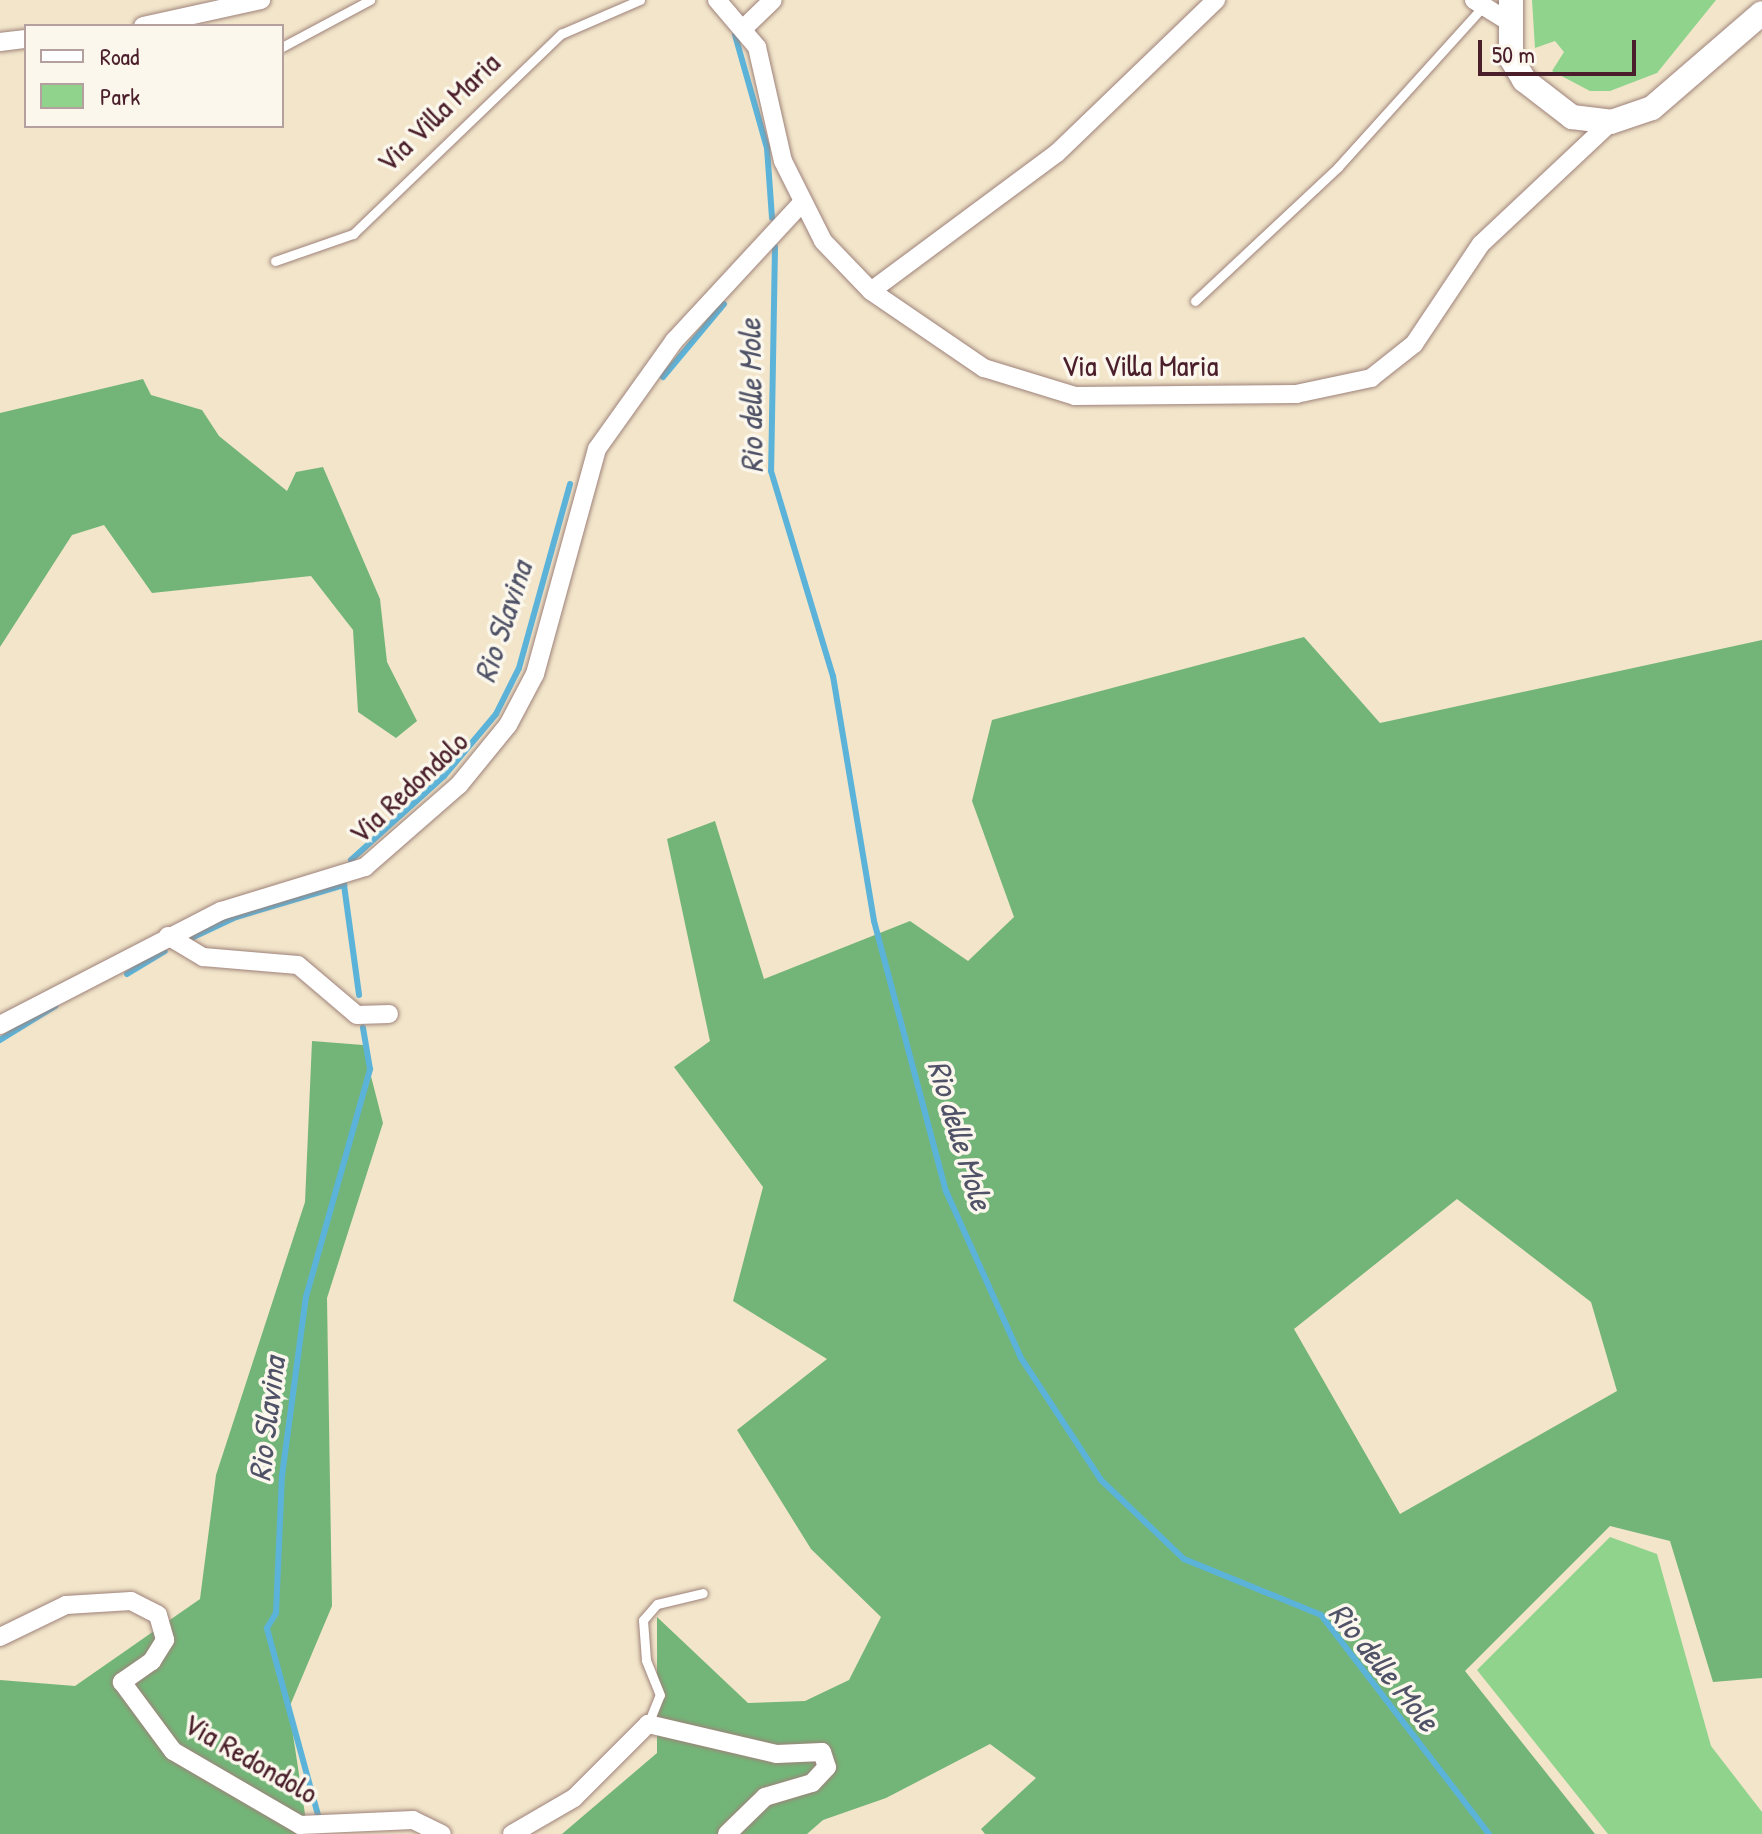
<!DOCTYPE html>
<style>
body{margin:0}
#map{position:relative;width:1762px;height:1834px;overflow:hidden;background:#f2e5ca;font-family:"Patrick Hand",sans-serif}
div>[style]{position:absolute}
.green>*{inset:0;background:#8fd38d}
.forest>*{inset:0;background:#73b578}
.stream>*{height:6px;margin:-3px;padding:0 3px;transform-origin:3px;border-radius:3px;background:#5cb3d9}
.roads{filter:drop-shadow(0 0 2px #9e827a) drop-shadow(0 0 2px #9e827a)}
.service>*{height:9px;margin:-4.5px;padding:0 4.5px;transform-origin:4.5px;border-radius:4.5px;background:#fff}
.minor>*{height:18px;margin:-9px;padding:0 9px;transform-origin:9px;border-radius:9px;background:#fff}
.tertiary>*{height:24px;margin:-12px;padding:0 12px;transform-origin:12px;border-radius:12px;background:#fff}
span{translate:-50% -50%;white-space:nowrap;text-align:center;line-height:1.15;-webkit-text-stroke:7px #fbf7ec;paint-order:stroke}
.street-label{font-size:30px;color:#4a1f2b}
.water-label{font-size:32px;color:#505368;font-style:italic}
.legend{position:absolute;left:24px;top:24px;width:260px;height:104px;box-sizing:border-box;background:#fbf7ec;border:2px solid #b4a19f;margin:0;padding:10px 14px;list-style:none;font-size:24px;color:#4a1f2b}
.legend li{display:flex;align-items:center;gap:16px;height:40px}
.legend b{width:40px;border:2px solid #b4a19f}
.scale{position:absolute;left:1478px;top:40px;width:158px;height:36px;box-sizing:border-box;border:4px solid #4a1f2b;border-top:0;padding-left:10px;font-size:24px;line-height:28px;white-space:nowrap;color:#4a1f2b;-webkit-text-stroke:6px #fbf7ec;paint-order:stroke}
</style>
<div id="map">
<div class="green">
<i style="clip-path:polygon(1532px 0,1716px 0,1657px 73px,1610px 91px,1590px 91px,1552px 71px,1564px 52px,1555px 41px,1535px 48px)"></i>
<i style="clip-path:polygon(1610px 1537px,1657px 1554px,1711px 1746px,1762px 1812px,1762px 1834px,1608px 1834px,1477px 1670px)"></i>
</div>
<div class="forest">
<i style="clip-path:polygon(143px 379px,151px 395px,202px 410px,219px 436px,287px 491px,296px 472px,323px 467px,380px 599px,387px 662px,417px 721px,396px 738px,358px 712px,353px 630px,311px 576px,152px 593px,104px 525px,72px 535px,0 647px,0 413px)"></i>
<i style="clip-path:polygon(evenodd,1304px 637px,1380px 723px,1762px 640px,1762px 1678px,1713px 1682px,1670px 1541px,1610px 1526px,1465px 1671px,1595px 1834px,985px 1834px,981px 1829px,1036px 1778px,990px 1744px,886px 1798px,823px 1820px,807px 1834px,562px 1834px,657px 1753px,657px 1617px,748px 1703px,805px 1701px,849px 1680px,881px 1617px,811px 1549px,737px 1430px,827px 1359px,733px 1301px,763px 1187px,674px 1067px,710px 1041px,667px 839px,715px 821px,764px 979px,910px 921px,968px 961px,1014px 917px,972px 801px,992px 720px,1304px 637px,1457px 1199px,1591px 1302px,1617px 1391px,1400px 1514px,1294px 1329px,1457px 1199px)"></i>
<i style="clip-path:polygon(312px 1041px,363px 1045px,383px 1123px,327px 1298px,332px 1606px,289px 1708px,308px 1834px,0 1834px,0 1680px,75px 1686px,200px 1599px,216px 1475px,305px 1202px)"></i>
</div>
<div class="stream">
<i style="left:735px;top:35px;width:117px;rotate:74.2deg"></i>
<i style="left:767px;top:148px;width:70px;rotate:85.9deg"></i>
<i style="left:775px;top:247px;width:224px;rotate:91deg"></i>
<i style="left:771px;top:471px;width:214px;rotate:73.2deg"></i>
<i style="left:833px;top:676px;width:248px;rotate:80.5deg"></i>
<i style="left:874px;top:921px;width:279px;rotate:75.1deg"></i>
<i style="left:946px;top:1191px;width:183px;rotate:65.8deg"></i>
<i style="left:1021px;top:1358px;width:146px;rotate:56.7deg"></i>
<i style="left:1101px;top:1480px;width:115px;rotate:43.6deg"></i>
<i style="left:1184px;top:1559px;width:148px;rotate:22.2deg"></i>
<i style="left:1321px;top:1615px;width:276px;rotate:52.5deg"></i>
<i style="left:663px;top:377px;width:95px;rotate:-50.1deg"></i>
<i style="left:351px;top:860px;width:125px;rotate:-42.1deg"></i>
<i style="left:444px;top:776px;width:81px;rotate:-50deg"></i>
<i style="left:496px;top:714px;width:51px;rotate:-63.4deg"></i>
<i style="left:519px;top:668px;width:191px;rotate:-74.5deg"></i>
<i style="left:187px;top:940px;width:54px;rotate:-25.1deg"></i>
<i style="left:236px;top:917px;width:113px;rotate:-16.5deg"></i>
<i style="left:344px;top:885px;width:111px;rotate:82.2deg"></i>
<i style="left:127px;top:974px;width:44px;rotate:-31.2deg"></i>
<i style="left:0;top:1040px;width:65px;rotate:-31.7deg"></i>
<i style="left:318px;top:1815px;width:194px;rotate:-105.3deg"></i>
<i style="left:267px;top:1628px;width:17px;rotate:-59deg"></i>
<i style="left:276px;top:1613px;width:137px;rotate:-87.5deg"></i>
<i style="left:282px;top:1476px;width:181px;rotate:-82.4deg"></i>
<i style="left:306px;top:1297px;width:237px;rotate:-74.3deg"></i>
<i style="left:370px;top:1069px;width:42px;rotate:-99.7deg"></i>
</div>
<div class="roads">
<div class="service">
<i style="left:282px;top:47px;width:100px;rotate:-28.1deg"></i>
<i style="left:275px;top:261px;width:83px;rotate:-19.1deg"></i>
<i style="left:353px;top:234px;width:289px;rotate:-43.9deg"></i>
<i style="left:561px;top:34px;width:86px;rotate:-23.3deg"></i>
<i style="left:1195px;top:301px;width:196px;rotate:-43.1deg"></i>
<i style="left:1338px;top:167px;width:212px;rotate:-47.9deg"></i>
<i style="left:648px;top:1724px;width:31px;rotate:-68deg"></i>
<i style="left:660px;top:1695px;width:38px;rotate:-112deg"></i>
<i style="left:646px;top:1660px;width:40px;rotate:-94.3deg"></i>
<i style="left:643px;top:1620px;width:21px;rotate:-49deg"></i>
<i style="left:657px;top:1604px;width:47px;rotate:-13.4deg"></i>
</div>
<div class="minor">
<i style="left:717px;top:0;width:62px;rotate:49.6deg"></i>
<i style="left:757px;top:47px;width:117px;rotate:77.2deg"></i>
<i style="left:783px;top:161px;width:89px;rotate:63.4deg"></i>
<i style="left:823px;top:241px;width:69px;rotate:46.2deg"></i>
<i style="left:871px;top:291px;width:137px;rotate:34.3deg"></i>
<i style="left:984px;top:368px;width:95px;rotate:17.1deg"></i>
<i style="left:1075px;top:396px;width:221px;rotate:-0.5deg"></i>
<i style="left:1296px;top:394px;width:77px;rotate:-12deg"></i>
<i style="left:1371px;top:378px;width:55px;rotate:-38.3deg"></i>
<i style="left:1414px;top:344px;width:120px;rotate:-56.2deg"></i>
<i style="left:1481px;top:244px;width:178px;rotate:-43.2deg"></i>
<i style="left:1474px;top:0;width:39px;rotate:32deg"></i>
<i style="left:143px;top:26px;width:121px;rotate:-12.4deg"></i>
<i style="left:746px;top:26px;width:37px;rotate:-44deg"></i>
<i style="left:0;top:42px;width:26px;rotate:-7deg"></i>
<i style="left:871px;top:291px;width:232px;rotate:-36.6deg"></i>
<i style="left:1057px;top:153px;width:221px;rotate:-43.9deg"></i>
<i style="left:168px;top:936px;width:41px;rotate:31deg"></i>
<i style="left:203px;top:957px;width:95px;rotate:4.8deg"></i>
<i style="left:298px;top:965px;width:77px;rotate:40.3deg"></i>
<i style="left:357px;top:1015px;width:32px;rotate:-2deg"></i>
<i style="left:0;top:1025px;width:249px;rotate:-27.3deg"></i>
<i style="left:221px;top:911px;width:151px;rotate:-17deg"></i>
<i style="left:365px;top:867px;width:125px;rotate:-41.1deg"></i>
<i style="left:459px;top:785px;width:77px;rotate:-50.8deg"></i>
<i style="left:508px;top:725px;width:58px;rotate:-62.1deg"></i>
<i style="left:535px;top:674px;width:233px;rotate:-74.6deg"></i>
<i style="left:597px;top:449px;width:133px;rotate:-54.5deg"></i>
<i style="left:674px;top:341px;width:185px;rotate:-47.2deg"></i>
<i style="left:0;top:1637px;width:73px;rotate:-25.9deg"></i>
<i style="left:66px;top:1605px;width:65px;rotate:-3.5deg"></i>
<i style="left:131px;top:1601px;width:30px;rotate:27deg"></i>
<i style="left:158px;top:1615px;width:26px;rotate:74deg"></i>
<i style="left:165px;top:1640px;width:25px;rotate:122deg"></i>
<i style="left:152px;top:1661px;width:37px;rotate:145deg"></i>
<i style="left:122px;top:1682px;width:86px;rotate:53.5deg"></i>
<i style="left:173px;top:1751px;width:147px;rotate:30.2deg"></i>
<i style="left:300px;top:1825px;width:113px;rotate:-2.5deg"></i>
<i style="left:413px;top:1820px;width:32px;rotate:26deg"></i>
<i style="left:512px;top:1834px;width:72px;rotate:-30.1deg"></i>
<i style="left:574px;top:1798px;width:105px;rotate:-45deg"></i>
<i style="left:648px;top:1724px;width:132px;rotate:13.1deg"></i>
<i style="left:777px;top:1754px;width:45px;rotate:-2.5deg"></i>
<i style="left:822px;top:1752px;width:16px;rotate:72deg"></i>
<i style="left:827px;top:1767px;width:22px;rotate:133deg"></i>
<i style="left:812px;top:1783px;width:49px;rotate:163.4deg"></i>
<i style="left:765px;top:1797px;width:53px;rotate:135.8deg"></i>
</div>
<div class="tertiary">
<i style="left:1511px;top:0;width:58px;rotate:90deg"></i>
<i style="left:1511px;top:58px;width:26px;rotate:59deg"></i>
<i style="left:1524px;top:80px;width:61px;rotate:37.6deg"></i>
<i style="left:1572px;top:117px;width:39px;rotate:7deg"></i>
<i style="left:1611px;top:122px;width:43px;rotate:-18.9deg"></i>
<i style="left:1652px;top:108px;width:145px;rotate:-40.8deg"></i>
</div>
</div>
<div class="street-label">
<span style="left:438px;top:112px;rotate:-44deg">Via Villa Maria</span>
<span style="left:1140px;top:365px">Via Villa Maria</span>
<span style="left:408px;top:787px;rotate:-43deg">Via Redondolo</span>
<span style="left:251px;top:1758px;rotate:30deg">Via Redondolo</span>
</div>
<div class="water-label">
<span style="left:751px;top:396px;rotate:-91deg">Rio delle Mole</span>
<span style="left:503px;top:622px;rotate:-72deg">Rio Slavina</span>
<span style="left:960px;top:1135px;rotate:73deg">Rio delle Mole</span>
<span style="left:267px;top:1419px;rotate:-83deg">Rio Slavina</span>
<span style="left:1384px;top:1667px;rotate:51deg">Rio delle Mole</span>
</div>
<ul class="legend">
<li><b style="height:10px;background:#fff"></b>Road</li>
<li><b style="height:22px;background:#8fd38d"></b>Park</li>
</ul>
<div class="scale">50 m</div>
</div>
